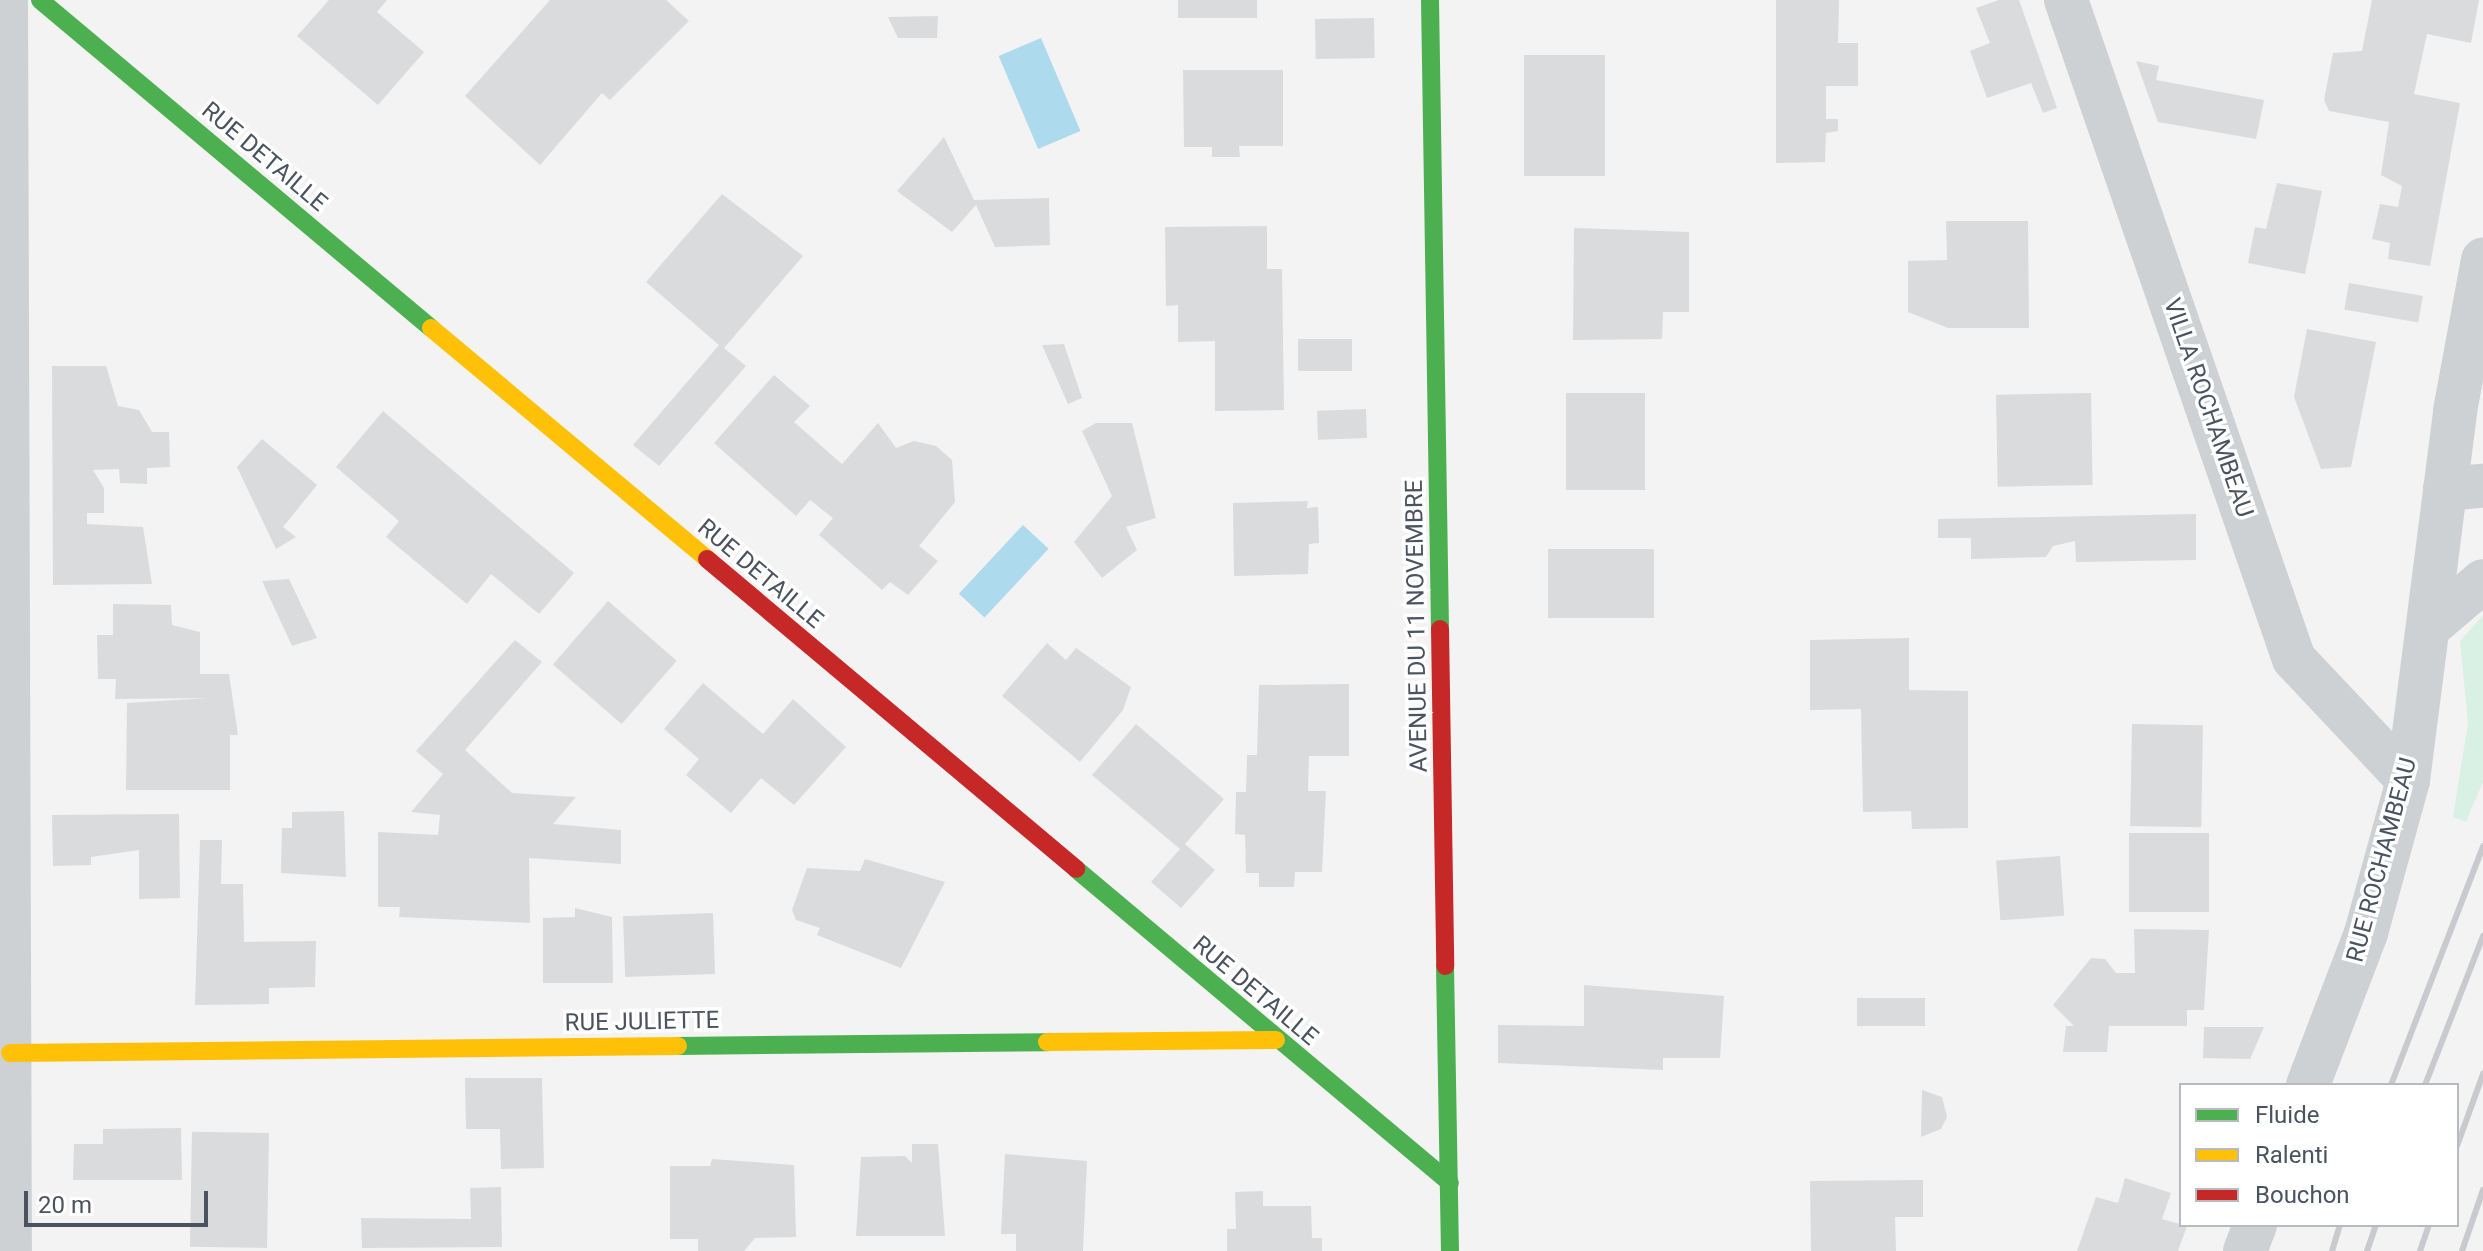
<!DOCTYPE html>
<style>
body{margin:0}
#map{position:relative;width:2483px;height:1251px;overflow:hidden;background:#f3f3f3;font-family:Roboto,sans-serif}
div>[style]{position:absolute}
.green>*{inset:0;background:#d8f1e4}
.water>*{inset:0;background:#aedaed;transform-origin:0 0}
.building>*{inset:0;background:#dadbdd;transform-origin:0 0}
.street>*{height:44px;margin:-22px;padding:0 22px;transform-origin:22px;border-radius:22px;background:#ced1d4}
.fast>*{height:18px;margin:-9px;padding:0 9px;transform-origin:9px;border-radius:9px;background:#4caf50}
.slow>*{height:18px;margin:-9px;padding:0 9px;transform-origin:9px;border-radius:9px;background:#ffc107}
.jam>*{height:18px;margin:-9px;padding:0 9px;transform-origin:9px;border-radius:9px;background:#c62828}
.rail>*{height:6px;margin:-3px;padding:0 3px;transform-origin:3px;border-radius:3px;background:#c8cacd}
span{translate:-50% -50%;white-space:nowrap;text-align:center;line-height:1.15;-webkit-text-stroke:7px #fff;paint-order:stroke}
.street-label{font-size:24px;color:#4a535f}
.legend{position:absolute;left:2179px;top:1083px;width:280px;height:144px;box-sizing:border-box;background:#fff;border:2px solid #b7babf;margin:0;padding:10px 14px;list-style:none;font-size:24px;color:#4a535f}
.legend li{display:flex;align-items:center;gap:16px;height:40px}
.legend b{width:40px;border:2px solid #b7babf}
.scale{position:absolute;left:24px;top:1191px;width:184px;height:36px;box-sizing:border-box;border:4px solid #4a535f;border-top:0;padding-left:10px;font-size:24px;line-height:28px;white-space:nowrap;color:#4a535f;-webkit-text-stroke:6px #fff;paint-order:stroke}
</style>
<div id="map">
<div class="green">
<i style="clip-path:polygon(2483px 615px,2483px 782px,2466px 822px,2453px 817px,2468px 723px,2460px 641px)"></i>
</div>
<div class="water">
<i style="left:1041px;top:38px;width:101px;height:46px;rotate:67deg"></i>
<i style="left:1023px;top:525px;width:35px;height:94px;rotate:43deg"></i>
</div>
<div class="building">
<i style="clip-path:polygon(329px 0,387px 0,377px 12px,424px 52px,378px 105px,297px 36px)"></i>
<i style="clip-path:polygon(550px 0,666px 0,689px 21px,610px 100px,602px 93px,540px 165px,465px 96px)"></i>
<i style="left:1178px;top:0;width:79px;height:18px"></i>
<i style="clip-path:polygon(1776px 0,1839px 0,1838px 43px,1858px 43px,1858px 86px,1826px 86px,1826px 119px,1838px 119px,1838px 131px,1826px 133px,1825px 162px,1776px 163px)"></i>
<i style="clip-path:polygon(1999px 0,2019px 0,2057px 108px,2043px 113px,2031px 83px,1987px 98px,1970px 51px,1990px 43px,1976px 8px)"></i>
<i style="clip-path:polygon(2372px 0,2479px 0,2471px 43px,2427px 34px,2414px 94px,2460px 103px,2430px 266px,2388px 259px,2390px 243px,2372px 239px,2380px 204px,2398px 207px,2402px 186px,2381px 175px,2389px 122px,2329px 111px,2324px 100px,2333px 53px,2362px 51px)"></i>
<i style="clip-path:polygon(938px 16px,937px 38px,898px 38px,888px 17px)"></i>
<i style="left:1374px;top:18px;width:40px;height:59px;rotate:89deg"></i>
<i style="left:1524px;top:55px;width:81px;height:121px"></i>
<i style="clip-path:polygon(2136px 61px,2159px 66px,2156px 80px,2264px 100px,2256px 139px,2158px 122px)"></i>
<i style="clip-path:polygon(1183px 70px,1283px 70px,1283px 146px,1239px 146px,1240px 157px,1212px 157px,1212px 147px,1184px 147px)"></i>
<i style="clip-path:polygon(944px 137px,974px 200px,1049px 198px,1050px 245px,995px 247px,976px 205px,952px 232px,897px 191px)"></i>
<i style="clip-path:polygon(2277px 183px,2322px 191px,2305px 274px,2248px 263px,2255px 227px,2266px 229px)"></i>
<i style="clip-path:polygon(722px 194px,803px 256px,724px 348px,746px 366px,659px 466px,633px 445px,719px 345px,646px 282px)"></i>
<i style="clip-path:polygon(1946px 221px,2028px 221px,2029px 328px,1948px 328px,1908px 312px,1908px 261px,1947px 260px)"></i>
<i style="clip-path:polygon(1267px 226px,1267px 269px,1282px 269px,1284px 410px,1215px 411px,1215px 341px,1178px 342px,1178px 305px,1166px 306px,1165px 227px)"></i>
<i style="clip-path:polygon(1574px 228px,1689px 232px,1689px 312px,1663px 312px,1662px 339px,1573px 340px)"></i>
<i style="left:2349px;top:283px;width:75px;height:27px;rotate:10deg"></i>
<i style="clip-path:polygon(2307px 329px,2376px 342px,2351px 467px,2321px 469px,2294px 397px)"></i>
<i style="left:1298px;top:339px;width:54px;height:32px"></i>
<i style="clip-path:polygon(1064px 344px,1082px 398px,1068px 404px,1042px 345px)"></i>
<i style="clip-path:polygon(52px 366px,106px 366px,118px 406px,139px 410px,152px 432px,169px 432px,170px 467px,147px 468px,147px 484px,120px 483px,119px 469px,93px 470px,104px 488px,104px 513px,87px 513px,87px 524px,143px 527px,152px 584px,53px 585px)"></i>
<i style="clip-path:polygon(774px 375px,810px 406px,794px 422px,842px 464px,878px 423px,896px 448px,914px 441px,936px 446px,952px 460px,955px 502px,919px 546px,938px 561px,908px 595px,890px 582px,882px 590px,819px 535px,833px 518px,810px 500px,796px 516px,714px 443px)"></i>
<i style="left:1566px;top:393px;width:79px;height:97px"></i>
<i style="left:2091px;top:393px;width:92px;height:95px;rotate:89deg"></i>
<i style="left:1366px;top:409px;width:29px;height:49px;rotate:88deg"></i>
<i style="clip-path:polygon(383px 411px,574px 573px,539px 614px,491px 574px,467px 604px,386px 537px,399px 521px,336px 467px)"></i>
<i style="clip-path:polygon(1096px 423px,1132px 423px,1156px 518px,1126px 527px,1137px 550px,1102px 578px,1074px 542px,1112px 496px,1082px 431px)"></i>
<i style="clip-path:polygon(262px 439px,317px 485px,283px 527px,296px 537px,276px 549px,237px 467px)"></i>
<i style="clip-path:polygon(1308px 501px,1307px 508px,1318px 507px,1319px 543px,1309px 544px,1308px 574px,1234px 576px,1233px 503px)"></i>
<i style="clip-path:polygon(2196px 514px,2196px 560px,2076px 562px,2075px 541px,2053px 546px,2046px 557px,1971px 559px,1971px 538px,1938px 538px,1938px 519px)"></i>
<i style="left:1548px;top:549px;width:106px;height:69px"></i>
<i style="clip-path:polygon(289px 579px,317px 638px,292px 646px,262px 581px)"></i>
<i style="left:608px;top:601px;width:91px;height:84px;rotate:41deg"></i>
<i style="clip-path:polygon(113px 604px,171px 605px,172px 625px,200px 632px,200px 674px,229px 674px,238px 735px,230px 735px,230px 790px,126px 790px,127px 703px,209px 698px,115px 699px,116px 679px,98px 679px,97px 635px,113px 635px)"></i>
<i style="clip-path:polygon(1909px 638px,1909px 690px,1968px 691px,1968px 828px,1912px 829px,1911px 811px,1863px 812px,1861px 709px,1810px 710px,1810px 640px)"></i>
<i style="clip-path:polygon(515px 640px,542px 662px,465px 750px,512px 793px,576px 797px,553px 824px,621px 830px,621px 864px,529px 858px,530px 923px,399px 917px,400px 907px,378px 907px,378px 832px,438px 835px,440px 815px,411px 812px,443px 774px,416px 751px)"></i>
<i style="clip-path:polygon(1047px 643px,1066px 660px,1076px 648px,1131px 687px,1123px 710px,1080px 762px,1002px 696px)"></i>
<i style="clip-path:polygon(703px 683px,763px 734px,793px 699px,846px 747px,794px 805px,761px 778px,731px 813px,686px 775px,699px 759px,664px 729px)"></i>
<i style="clip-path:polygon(1349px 684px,1349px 756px,1309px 756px,1308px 791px,1326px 791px,1322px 872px,1295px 872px,1294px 887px,1259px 887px,1259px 873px,1246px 873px,1245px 835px,1235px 834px,1236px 792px,1246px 792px,1247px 755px,1257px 755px,1259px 685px)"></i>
<i style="clip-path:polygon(1136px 724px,1224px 799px,1185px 844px,1215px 870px,1181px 908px,1151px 882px,1180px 849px,1092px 775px)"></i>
<i style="left:2132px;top:724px;width:71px;height:102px;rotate:1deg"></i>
<i style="clip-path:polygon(344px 811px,346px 877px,281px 873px,282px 828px,292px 828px,292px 812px)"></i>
<i style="clip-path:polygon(179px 814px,180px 898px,139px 899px,139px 850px,91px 857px,91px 865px,53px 866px,52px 815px)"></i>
<i style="left:2129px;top:833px;width:80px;height:79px"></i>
<i style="clip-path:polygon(200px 840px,222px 840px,221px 884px,243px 884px,244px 942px,316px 941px,315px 987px,269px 988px,269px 1004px,195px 1005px)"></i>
<i style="left:2060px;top:856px;width:60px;height:64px;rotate:86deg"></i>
<i style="clip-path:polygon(865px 859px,945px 882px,901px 968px,817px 935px,820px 928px,796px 920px,792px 910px,807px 868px,860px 871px)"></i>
<i style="clip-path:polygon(575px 908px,612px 917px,613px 983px,543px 983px,543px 918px,575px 917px)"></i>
<i style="left:713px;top:913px;width:61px;height:90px;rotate:88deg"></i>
<i style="clip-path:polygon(2134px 929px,2209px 930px,2204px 1010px,2187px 1010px,2187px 1026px,2109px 1026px,2107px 1052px,2063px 1052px,2066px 1026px,2074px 1026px,2053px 1005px,2091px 958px,2105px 959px,2116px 973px,2135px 973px)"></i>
<i style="clip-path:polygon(1584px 985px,1724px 996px,1720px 1058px,1663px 1058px,1663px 1070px,1498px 1063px,1498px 1025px,1584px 1026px)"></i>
<i style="left:1857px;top:998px;width:68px;height:28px"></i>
<i style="clip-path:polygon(2204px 1027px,2264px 1027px,2250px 1059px,2203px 1058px)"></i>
<i style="clip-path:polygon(465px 1078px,542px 1078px,544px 1168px,501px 1169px,500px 1129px,466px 1129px)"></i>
<i style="clip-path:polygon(1922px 1090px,1942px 1097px,1947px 1117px,1941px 1129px,1921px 1137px)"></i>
<i style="clip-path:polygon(181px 1128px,182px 1180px,73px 1180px,74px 1144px,103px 1144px,103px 1129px)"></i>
<i style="left:269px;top:1133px;width:115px;height:77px;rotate:91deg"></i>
<i style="clip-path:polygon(912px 1144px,938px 1144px,945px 1236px,856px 1236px,861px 1157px,905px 1156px,912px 1163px)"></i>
<i style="clip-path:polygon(1005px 1154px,1087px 1161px,1083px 1251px,1016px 1251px,1016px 1234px,1001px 1234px)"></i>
<i style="clip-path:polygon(712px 1159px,794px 1165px,796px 1237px,755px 1238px,744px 1251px,698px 1251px,698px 1239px,670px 1239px,670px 1166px,710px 1166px)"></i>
<i style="clip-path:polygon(2125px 1178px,2171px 1193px,2162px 1219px,2187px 1226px,2178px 1251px,2077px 1251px,2096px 1197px,2118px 1203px)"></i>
<i style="clip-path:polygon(1923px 1180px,1923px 1217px,1895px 1217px,1896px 1251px,1811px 1251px,1810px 1181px)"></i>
<i style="clip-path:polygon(501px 1187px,502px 1247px,362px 1248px,361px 1218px,471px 1219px,470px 1188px)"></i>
<i style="clip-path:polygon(1263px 1191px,1263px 1206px,1311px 1206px,1312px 1238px,1322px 1238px,1322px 1251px,1227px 1251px,1227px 1229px,1236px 1229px,1235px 1192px)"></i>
</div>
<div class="street">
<i style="left:6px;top:0;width:1251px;rotate:89.82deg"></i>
<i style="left:2066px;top:0;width:697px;rotate:70.92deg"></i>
<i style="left:2294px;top:659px;width:166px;rotate:46.7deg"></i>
<i style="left:2445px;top:489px;width:38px;rotate:-5deg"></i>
<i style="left:2428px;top:628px;width:72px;rotate:-40.5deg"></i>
<i style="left:2308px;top:1085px;width:163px;rotate:-69.1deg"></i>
<i style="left:2366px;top:933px;width:159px;rotate:-74.6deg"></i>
<i style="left:2408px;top:780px;width:372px;rotate:-82.7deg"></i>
<i style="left:2455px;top:411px;width:154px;rotate:-79.5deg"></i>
<i style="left:2245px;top:1251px;width:28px;rotate:-69deg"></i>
</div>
<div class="fast">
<i style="left:40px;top:0;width:510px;rotate:39.99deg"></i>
<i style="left:1430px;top:0;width:629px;rotate:89.09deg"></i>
<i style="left:1076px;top:869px;width:488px;rotate:40deg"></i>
<i style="left:1445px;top:966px;width:285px;rotate:89deg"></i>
<i style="left:678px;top:1046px;width:369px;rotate:-0.6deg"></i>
</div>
<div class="slow">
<i style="left:431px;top:328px;width:360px;rotate:39.9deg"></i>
<i style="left:1047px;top:1042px;width:229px;rotate:-0.5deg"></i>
<i style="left:10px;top:1053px;width:668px;rotate:-0.6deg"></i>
</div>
<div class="jam">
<i style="left:707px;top:559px;width:482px;rotate:40deg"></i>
<i style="left:1440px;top:629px;width:337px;rotate:89.1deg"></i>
</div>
<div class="rail">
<i style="left:2391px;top:1085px;width:256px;rotate:-68.9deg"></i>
<i style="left:2425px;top:1085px;width:160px;rotate:-68.7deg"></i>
<i style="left:2457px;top:1146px;width:77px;rotate:-70.1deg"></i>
<i style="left:2332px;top:1251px;width:27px;rotate:-73deg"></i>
<i style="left:2367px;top:1251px;width:28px;rotate:-71deg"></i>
<i style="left:2420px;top:1251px;width:28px;rotate:-71deg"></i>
<i style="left:2462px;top:1251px;width:65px;rotate:-71deg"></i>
</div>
<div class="street-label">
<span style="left:264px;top:157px;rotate:40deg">RUE DETAILLE</span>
<span style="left:2208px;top:408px;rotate:71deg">VILLA ROCHAMBEAU</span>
<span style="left:760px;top:574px;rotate:40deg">RUE DETAILLE</span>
<span style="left:1417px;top:626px;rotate:-91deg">AVENUE DU 11 NOVEMBRE</span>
<span style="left:2382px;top:860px;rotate:-75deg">RUE ROCHAMBEAU</span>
<span style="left:1255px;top:991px;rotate:40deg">RUE DETAILLE</span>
<span style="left:642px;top:1022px;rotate:-1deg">RUE JULIETTE</span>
</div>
<ul class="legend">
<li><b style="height:10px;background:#4caf50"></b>Fluide</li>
<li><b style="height:10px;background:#ffc107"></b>Ralenti</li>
<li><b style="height:10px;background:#c62828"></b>Bouchon</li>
</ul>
<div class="scale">20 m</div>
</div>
